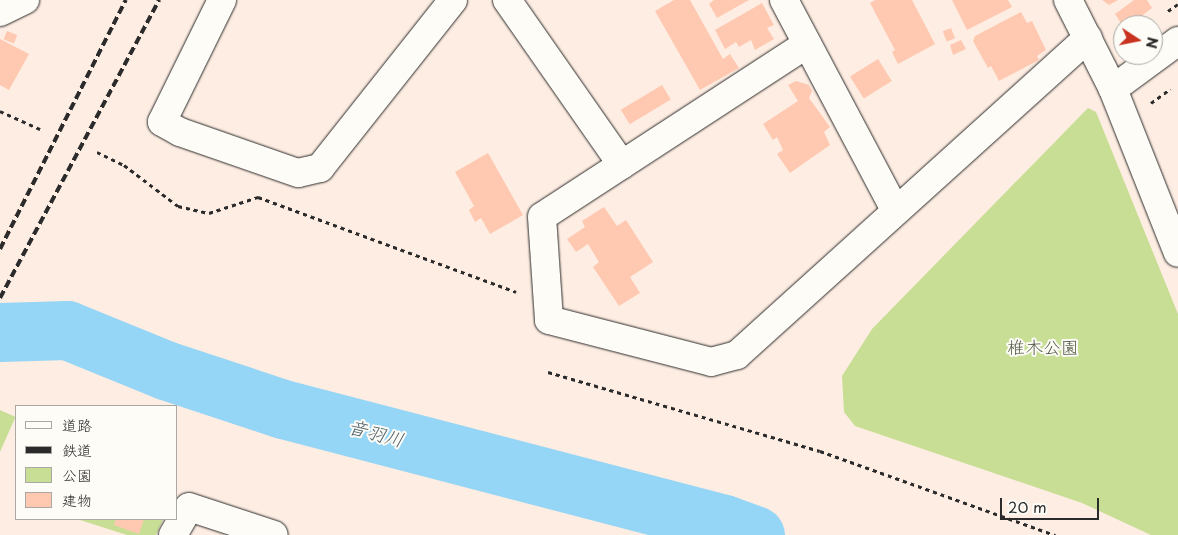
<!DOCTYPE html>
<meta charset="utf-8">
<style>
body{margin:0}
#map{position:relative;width:1178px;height:535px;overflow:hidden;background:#feede2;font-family:"Playpen Sans","Klee One",sans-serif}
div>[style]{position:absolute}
.green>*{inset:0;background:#c7de94;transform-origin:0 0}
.river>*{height:59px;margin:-29.5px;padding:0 29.5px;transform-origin:29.5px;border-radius:29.5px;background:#95d5f6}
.building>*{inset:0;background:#ffc9b1;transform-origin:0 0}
.path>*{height:3px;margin-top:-1.5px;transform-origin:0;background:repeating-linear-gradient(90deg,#2b2b2b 0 4px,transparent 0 8px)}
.roads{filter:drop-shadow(0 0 1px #2b2b2b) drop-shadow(0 0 1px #2b2b2b)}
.minor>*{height:28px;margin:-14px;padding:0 14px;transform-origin:14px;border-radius:14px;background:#fdfcf7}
.rail>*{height:4px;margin-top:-2px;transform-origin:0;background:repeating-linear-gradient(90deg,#2b2b2b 0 8px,transparent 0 12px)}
span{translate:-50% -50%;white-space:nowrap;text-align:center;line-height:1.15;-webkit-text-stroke:4px #fdfcf7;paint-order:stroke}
.park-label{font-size:18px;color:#525845}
.water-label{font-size:19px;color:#4b5e68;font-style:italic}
.legend{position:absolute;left:15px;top:405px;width:162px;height:115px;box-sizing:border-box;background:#fdfcf7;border:1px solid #a9a8a5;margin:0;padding:6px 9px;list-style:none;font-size:15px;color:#2b2b2b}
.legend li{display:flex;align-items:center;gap:10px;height:25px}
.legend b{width:25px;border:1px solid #a9a8a5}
.north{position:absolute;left:1113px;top:15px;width:50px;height:50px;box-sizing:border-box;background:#fdfcf7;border:1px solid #a9a8a5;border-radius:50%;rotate:101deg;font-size:14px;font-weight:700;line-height:20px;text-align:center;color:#2b2b2b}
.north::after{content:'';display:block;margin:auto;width:18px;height:22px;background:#c8321e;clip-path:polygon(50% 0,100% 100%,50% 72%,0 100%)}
.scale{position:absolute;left:1000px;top:498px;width:99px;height:22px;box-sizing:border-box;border:2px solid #2b2b2b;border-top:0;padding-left:6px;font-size:15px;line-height:18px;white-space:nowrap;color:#2b2b2b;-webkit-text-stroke:4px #fdfcf7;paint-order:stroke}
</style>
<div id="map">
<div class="green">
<i style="clip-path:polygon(1088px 108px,1096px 112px,1178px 314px,1178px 535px,1151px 535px,1082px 503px,855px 426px,844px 412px,842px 376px,872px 329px)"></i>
<i style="left:0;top:410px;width:17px;height:84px;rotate:24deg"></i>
<i style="clip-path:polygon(77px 519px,163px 519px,156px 535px,127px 535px)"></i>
</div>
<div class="river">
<i style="left:0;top:332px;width:67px;rotate:-1.7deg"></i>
<i style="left:67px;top:330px;width:106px;rotate:22.2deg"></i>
<i style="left:165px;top:370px;width:124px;rotate:18.3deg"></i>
<i style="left:283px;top:409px;width:456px;rotate:14.6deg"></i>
<i style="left:724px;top:524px;width:33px;rotate:20deg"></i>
</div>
<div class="building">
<i style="clip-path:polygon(674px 0,690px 0,723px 59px,730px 54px,739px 68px,700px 90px,655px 11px)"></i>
<i style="clip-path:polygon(714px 0,749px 0,717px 18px,709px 4px)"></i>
<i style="clip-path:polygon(875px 0,912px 0,935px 44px,898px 64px,892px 52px,895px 50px,870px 3px)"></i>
<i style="clip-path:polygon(952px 0,1008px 0,1012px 7px,967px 30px)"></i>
<i style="clip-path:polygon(1102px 0,1118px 0,1109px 5px)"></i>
<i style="clip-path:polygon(1134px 0,1147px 0,1152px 8px,1130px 25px,1122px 25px,1115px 14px)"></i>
<i style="clip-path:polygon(762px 3px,774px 25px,767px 28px,774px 39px,755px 50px,751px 40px,739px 47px,736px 42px,725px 49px,715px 30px)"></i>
<i style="clip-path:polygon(1021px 12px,1027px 23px,1032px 21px,1046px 50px,1037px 56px,1039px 60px,999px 81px,991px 66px,988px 68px,973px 41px,975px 36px)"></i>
<i style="left:951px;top:28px;width:11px;height:9px;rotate:68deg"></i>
<i style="left:7px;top:31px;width:11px;height:9px;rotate:22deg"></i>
<i style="clip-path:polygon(0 39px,29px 54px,9px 90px,0 85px)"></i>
<i style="clip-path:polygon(961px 40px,966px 49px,953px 55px,950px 45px)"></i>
<i style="left:878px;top:59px;width:26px;height:33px;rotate:58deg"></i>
<i style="clip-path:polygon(796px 81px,809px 85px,812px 91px,809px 98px,830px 127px,824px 132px,830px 145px,790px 173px,777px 154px,783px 150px,777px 137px,773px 140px,763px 124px,798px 101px,788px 85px)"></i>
<i style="left:662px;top:85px;width:17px;height:48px;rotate:59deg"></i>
<i style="clip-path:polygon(488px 153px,523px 215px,490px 234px,481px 218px,475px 222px,469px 210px,474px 206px,455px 172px)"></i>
<i style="clip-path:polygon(604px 207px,617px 226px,626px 220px,653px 262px,630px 277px,640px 293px,619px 306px,593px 267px,599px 262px,588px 244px,576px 252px,567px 239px,585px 227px,582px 221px)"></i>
<i style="clip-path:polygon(116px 519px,144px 519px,139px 534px,114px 525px)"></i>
</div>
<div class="path">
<i style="left:1168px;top:11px;width:12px;rotate:-35deg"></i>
<i style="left:1151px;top:103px;width:24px;rotate:-36deg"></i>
<i style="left:0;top:111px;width:44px;rotate:24.2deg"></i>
<i style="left:97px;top:152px;width:30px;rotate:26deg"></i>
<i style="left:124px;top:165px;width:68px;rotate:37.2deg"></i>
<i style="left:178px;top:206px;width:32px;rotate:13deg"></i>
<i style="left:209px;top:213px;width:52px;rotate:-18.1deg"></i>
<i style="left:258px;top:197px;width:275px;rotate:20.2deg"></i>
<i style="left:548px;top:372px;width:283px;rotate:16.2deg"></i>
<i style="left:820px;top:451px;width:250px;rotate:19.7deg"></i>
</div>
<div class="roads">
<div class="minor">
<i style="left:222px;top:0;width:136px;rotate:116.2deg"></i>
<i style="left:162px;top:122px;width:21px;rotate:29deg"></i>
<i style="left:180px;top:132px;width:125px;rotate:19.2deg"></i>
<i style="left:298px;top:173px;width:23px;rotate:-13deg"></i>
<i style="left:320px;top:168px;width:214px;rotate:-51.6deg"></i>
<i style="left:507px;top:0;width:201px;rotate:55.1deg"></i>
<i style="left:784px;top:0;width:238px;rotate:62.1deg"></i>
<i style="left:1068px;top:0;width:100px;rotate:63.2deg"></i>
<i style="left:1113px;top:89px;width:176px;rotate:68.4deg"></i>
<i style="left:0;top:12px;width:28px;rotate:-26deg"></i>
<i style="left:807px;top:44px;width:316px;rotate:146.9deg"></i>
<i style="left:542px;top:217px;width:103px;rotate:86.1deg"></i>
<i style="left:549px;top:320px;width:167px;rotate:14.5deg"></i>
<i style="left:711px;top:362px;width:27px;rotate:-15deg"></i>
<i style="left:737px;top:355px;width:473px;rotate:-42.1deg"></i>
<i style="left:1113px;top:89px;width:81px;rotate:-36.4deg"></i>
<i style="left:173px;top:535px;width:32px;rotate:-60deg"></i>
<i style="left:189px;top:507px;width:89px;rotate:18.2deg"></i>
</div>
</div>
<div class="rail">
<i style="left:0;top:249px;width:279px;rotate:-63.2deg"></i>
<i style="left:0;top:298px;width:338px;rotate:-61.9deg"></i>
</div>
<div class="park-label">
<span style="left:1043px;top:347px">椎木公園</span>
</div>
<div class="water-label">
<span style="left:376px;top:433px;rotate:15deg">音羽川</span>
</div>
<ul class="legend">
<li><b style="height:6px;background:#fdfcf7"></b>道路</li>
<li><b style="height:6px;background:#2b2b2b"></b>鉄道</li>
<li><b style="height:14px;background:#c7de94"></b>公園</li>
<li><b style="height:14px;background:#ffc9b1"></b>建物</li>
</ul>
<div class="north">N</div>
<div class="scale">20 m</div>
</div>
